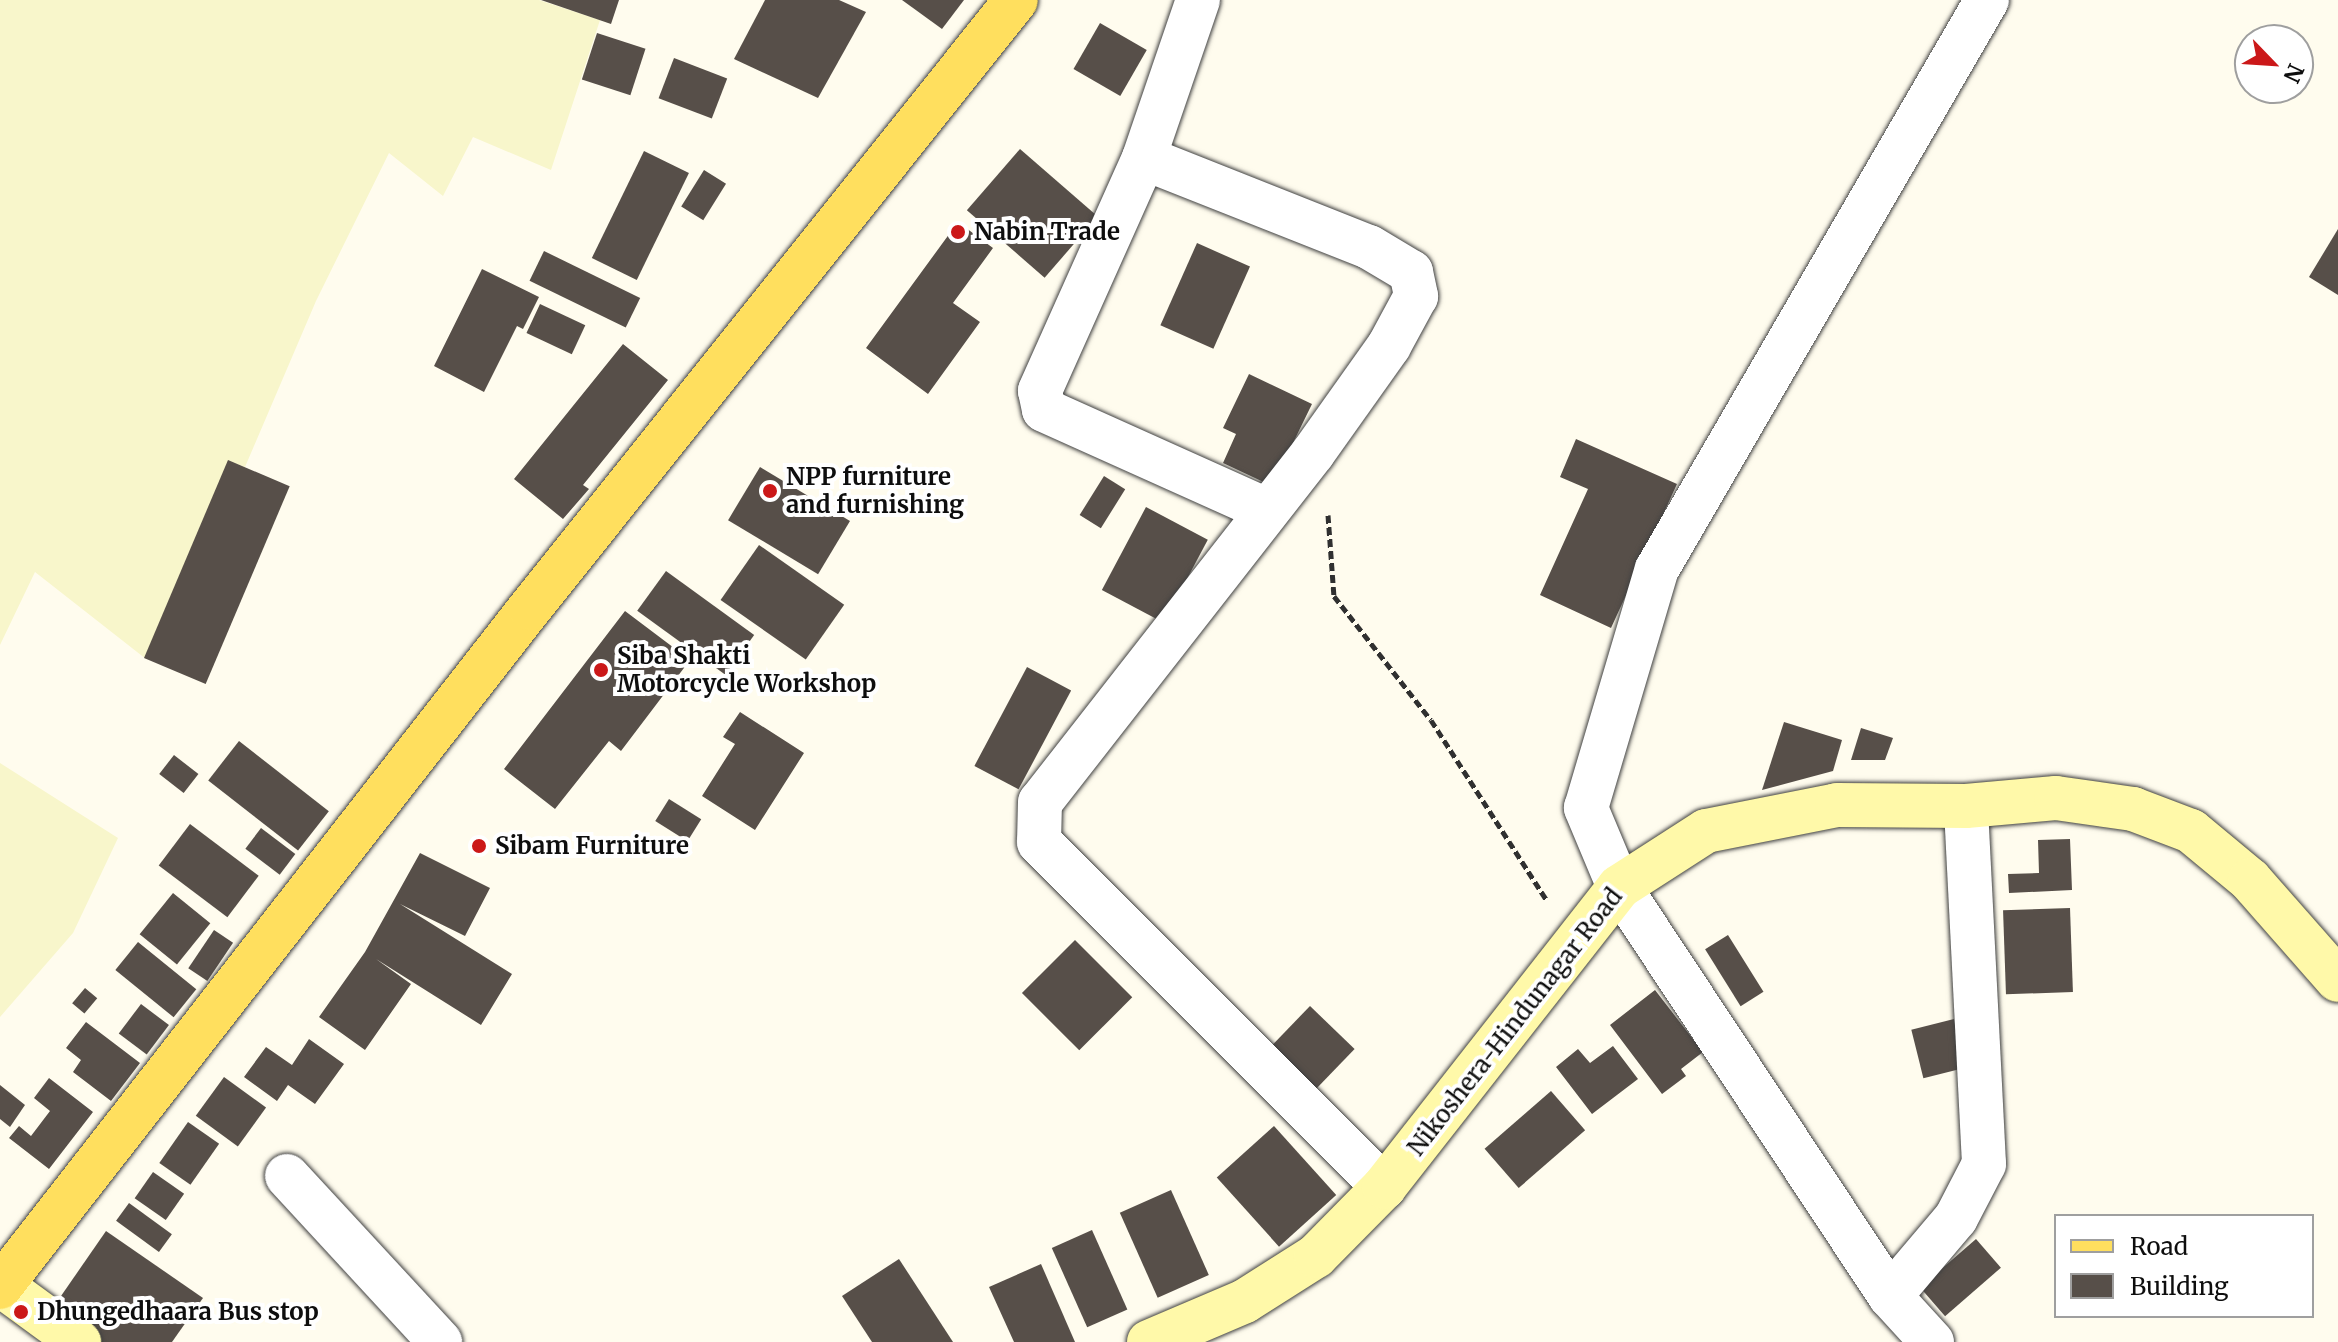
<!DOCTYPE html>
<style>
body{margin:0}
#map{position:relative;width:2338px;height:1342px;overflow:hidden;background:#fffcee;font-family:Merriweather,serif}
div>[style]{position:absolute}
.farmland>*{inset:0;background:#f8f6cb}
.building>*{inset:0;background:#574f49;transform-origin:0 0}
.path>*{height:5px;margin-top:-2.5px;transform-origin:0;background:repeating-linear-gradient(90deg,#303030 0 8px,transparent 0 12px)}
.roads{filter:drop-shadow(0 0 2px #414141) drop-shadow(0 0 2px #414141)}
.street>*{height:44px;margin:-22px;padding:0 22px;transform-origin:22px;border-radius:22px;background:#fff}
.secondary>*{height:44px;margin:-22px;padding:0 22px;transform-origin:22px;border-radius:22px;background:#fff9a9}
.primary>*{height:44px;margin:-22px;padding:0 22px;transform-origin:22px;border-radius:22px;background:#ffdf5e}
.dots>*{width:22px;height:22px;translate:-50% -50%;box-sizing:border-box;border:4px solid #fff;border-radius:50%}
span{translate:-50% -50%;white-space:nowrap;text-align:center;line-height:1.15;-webkit-text-stroke:8px #fff;paint-order:stroke}
.poi-label{font-size:24px;color:#0e0e0e;font-weight:700}
.left{translate:0 -50%;text-align:left}
.street-label{font-size:24px;color:#0e0e0e}
.legend{position:absolute;left:2054px;top:1214px;width:260px;height:104px;box-sizing:border-box;background:#fff;border:2px solid #9f9f9f;margin:0;padding:10px 14px;list-style:none;font-size:24px;color:#0e0e0e}
.legend li{display:flex;align-items:center;gap:16px;height:40px}
.legend b{width:40px;border:2px solid #9f9f9f}
.north{position:absolute;left:2234px;top:24px;width:80px;height:80px;box-sizing:border-box;background:#fff;border:2px solid #9f9f9f;border-radius:50%;rotate:115deg;font-size:22px;font-weight:700;line-height:32px;text-align:center;color:#0e0e0e}
.north::after{content:'';display:block;margin:auto;width:28px;height:36px;background:#cb1819;clip-path:polygon(50% 0,100% 100%,50% 72%,0 100%)}
</style>
<div id="map">
<div class="farmland">
<i style="clip-path:polygon(0 0,539px 0,600px 20px,551px 170px,473px 137px,443px 196px,389px 153px,316px 301px,245px 467px,231px 462px,146px 659px,35px 572px,0 645px)"></i>
<i style="clip-path:polygon(0 763px,118px 838px,73px 933px,0 1017px)"></i>
</div>
<div class="building">
<i style="clip-path:polygon(541px 0,619px 0,611px 24px)"></i>
<i style="clip-path:polygon(765px 0,839px 0,866px 12px,818px 98px,734px 59px)"></i>
<i style="clip-path:polygon(902px 0,964px 0,942px 29px)"></i>
<i style="left:1100px;top:23px;width:54px;height:53px;rotate:30deg"></i>
<i style="left:597px;top:33px;width:51px;height:49px;rotate:18deg"></i>
<i style="left:674px;top:58px;width:57px;height:43px;rotate:21deg"></i>
<i style="left:1020px;top:149px;width:103px;height:81px;rotate:41deg"></i>
<i style="left:644px;top:151px;width:50px;height:119px;rotate:26deg"></i>
<i style="left:704px;top:170px;width:26px;height:43px;rotate:32deg"></i>
<i style="clip-path:polygon(958px 222px,993px 248px,953px 303px,980px 322px,928px 394px,866px 348px)"></i>
<i style="clip-path:polygon(2338px 229px,2338px 295px,2309px 277px)"></i>
<i style="left:1197px;top:243px;width:58px;height:90px;rotate:24deg"></i>
<i style="left:544px;top:251px;width:107px;height:33px;rotate:26deg"></i>
<i style="clip-path:polygon(482px 269px,539px 297px,523px 329px,517px 326px,484px 392px,434px 366px)"></i>
<i style="left:540px;top:304px;width:50px;height:32px;rotate:25deg"></i>
<i style="clip-path:polygon(623px 344px,668px 380px,583px 485px,589px 489px,563px 519px,514px 479px)"></i>
<i style="clip-path:polygon(1249px 374px,1312px 404px,1272px 486px,1223px 463px,1236px 434px,1223px 428px)"></i>
<i style="clip-path:polygon(1576px 439px,1677px 484px,1611px 628px,1540px 595px,1588px 489px,1560px 477px)"></i>
<i style="left:228px;top:460px;width:67px;height:215px;rotate:23deg"></i>
<i style="left:760px;top:467px;width:105px;height:62px;rotate:31deg"></i>
<i style="left:1104px;top:476px;width:25px;height:46px;rotate:32deg"></i>
<i style="left:1146px;top:507px;width:70px;height:94px;rotate:28deg"></i>
<i style="left:759px;top:545px;width:104px;height:67px;rotate:35deg"></i>
<i style="left:666px;top:571px;width:109px;height:49px;rotate:36deg"></i>
<i style="clip-path:polygon(625px 611px,690px 660px,621px 751px,609px 741px,555px 809px,504px 769px)"></i>
<i style="left:1027px;top:667px;width:50px;height:112px;rotate:28deg"></i>
<i style="clip-path:polygon(740px 712px,804px 753px,755px 830px,702px 796px,735px 744px,723px 737px)"></i>
<i style="clip-path:polygon(1784px 722px,1842px 740px,1833px 771px,1762px 790px)"></i>
<i style="clip-path:polygon(1861px 728px,1893px 738px,1885px 760px,1851px 760px)"></i>
<i style="left:239px;top:741px;width:114px;height:50px;rotate:38deg"></i>
<i style="left:174px;top:755px;width:31px;height:24px;rotate:38deg"></i>
<i style="left:669px;top:799px;width:38px;height:26px;rotate:32deg"></i>
<i style="left:190px;top:824px;width:86px;height:52px;rotate:37deg"></i>
<i style="left:261px;top:828px;width:43px;height:26px;rotate:37deg"></i>
<i style="clip-path:polygon(2070px 839px,2072px 890px,2009px 893px,2008px 874px,2039px 873px,2038px 840px)"></i>
<i style="clip-path:polygon(420px 853px,490px 888px,465px 936px,400px 904px,512px 974px,481px 1025px,376px 959px,411px 984px,365px 1050px,319px 1017px,365px 952px)"></i>
<i style="left:173px;top:893px;width:48px;height:53px;rotate:39deg"></i>
<i style="left:2070px;top:908px;width:84px;height:67px;rotate:88deg"></i>
<i style="left:214px;top:930px;width:23px;height:46px;rotate:34deg"></i>
<i style="left:1728px;top:935px;width:67px;height:27px;rotate:58deg"></i>
<i style="left:1075px;top:940px;width:81px;height:75px;rotate:45deg"></i>
<i style="left:138px;top:942px;width:75px;height:36px;rotate:39deg"></i>
<i style="left:85px;top:988px;width:16px;height:20px;rotate:40deg"></i>
<i style="clip-path:polygon(1655px 990px,1703px 1052px,1681px 1069px,1686px 1076px,1662px 1094px,1610px 1025px)"></i>
<i style="left:141px;top:1004px;width:35px;height:37px;rotate:37deg"></i>
<i style="left:1310px;top:1006px;width:62px;height:58px;rotate:44deg"></i>
<i style="left:1954px;top:1019px;width:50px;height:44px;rotate:76deg"></i>
<i style="clip-path:polygon(86px 1022px,140px 1063px,111px 1101px,73px 1072px,81px 1060px,66px 1048px)"></i>
<i style="clip-path:polygon(309px 1039px,344px 1064px,315px 1104px,288px 1085px,277px 1101px,244px 1077px,266px 1047px,292px 1065px)"></i>
<i style="clip-path:polygon(1613px 1046px,1638px 1079px,1592px 1114px,1556px 1067px,1578px 1049px,1590px 1063px)"></i>
<i style="left:224px;top:1077px;width:52px;height:48px;rotate:36deg"></i>
<i style="clip-path:polygon(49px 1078px,93px 1112px,49px 1169px,9px 1138px,19px 1126px,31px 1136px,50px 1111px,34px 1098px)"></i>
<i style="clip-path:polygon(0 1085px,25px 1105px,10px 1127px,0 1119px)"></i>
<i style="left:1551px;top:1091px;width:52px;height:88px;rotate:49deg"></i>
<i style="left:188px;top:1122px;width:38px;height:50px;rotate:35deg"></i>
<i style="left:1274px;top:1126px;width:93px;height:77px;rotate:48deg"></i>
<i style="left:153px;top:1172px;width:38px;height:32px;rotate:35deg"></i>
<i style="left:1171px;top:1190px;width:93px;height:56px;rotate:66deg"></i>
<i style="left:129px;top:1203px;width:53px;height:22px;rotate:36deg"></i>
<i style="left:1092px;top:1230px;width:87px;height:44px;rotate:66deg"></i>
<i style="clip-path:polygon(106px 1231px,203px 1298px,172px 1342px,99px 1342px,52px 1309px)"></i>
<i style="left:1976px;top:1239px;width:38px;height:74px;rotate:49deg"></i>
<i style="clip-path:polygon(899px 1259px,953px 1342px,872px 1342px,842px 1296px)"></i>
<i style="clip-path:polygon(1041px 1264px,1075px 1342px,1014px 1342px,989px 1287px)"></i>
</div>
<div class="path">
<i style="left:1328px;top:515px;width:81px;rotate:85.8deg"></i>
<i style="left:1334px;top:596px;width:157px;rotate:52deg"></i>
<i style="left:1431px;top:720px;width:215px;rotate:57.3deg"></i>
</div>
<div class="roads">
<div class="street">
<i style="left:1198px;top:0;width:167px;rotate:108.9deg"></i>
<i style="left:1144px;top:158px;width:242px;rotate:21.6deg"></i>
<i style="left:1369px;top:247px;width:49px;rotate:30.8deg"></i>
<i style="left:1411px;top:272px;width:25px;rotate:78deg"></i>
<i style="left:1416px;top:296px;width:57px;rotate:118.4deg"></i>
<i style="left:1389px;top:346px;width:131px;rotate:125.4deg"></i>
<i style="left:1313px;top:453px;width:443px;rotate:128deg"></i>
<i style="left:1040px;top:802px;width:40px;rotate:91.4deg"></i>
<i style="left:1039px;top:842px;width:488px;rotate:45deg"></i>
<i style="left:1144px;top:158px;width:255px;rotate:114.1deg"></i>
<i style="left:1040px;top:391px;width:19px;rotate:78deg"></i>
<i style="left:1044px;top:410px;width:241px;rotate:24.2deg"></i>
<i style="left:287px;top:1176px;width:226px;rotate:47.3deg"></i>
<i style="left:1890px;top:1296px;width:102px;rotate:-49.8deg"></i>
<i style="left:1956px;top:1218px;width:61px;rotate:-62.6deg"></i>
<i style="left:1984px;top:1164px;width:358px;rotate:-92.9deg"></i>
<i style="left:1932px;top:1342px;width:62px;rotate:-132.4deg"></i>
<i style="left:1890px;top:1296px;width:491px;rotate:-123.5deg"></i>
<i style="left:1619px;top:887px;width:86px;rotate:-112.7deg"></i>
<i style="left:1586px;top:808px;width:249px;rotate:-73.5deg"></i>
<i style="left:1657px;top:569px;width:658px;rotate:-59.89deg"></i>
</div>
<div class="secondary">
<i style="left:1px;top:1285px;width:97px;rotate:36.2deg"></i>
<i style="left:1149px;top:1342px;width:104px;rotate:-23.1deg"></i>
<i style="left:1245px;top:1301px;width:84px;rotate:-32.4deg"></i>
<i style="left:1316px;top:1256px;width:97px;rotate:-45.4deg"></i>
<i style="left:1384px;top:1187px;width:381px;rotate:-51.9deg"></i>
<i style="left:1619px;top:887px;width:103px;rotate:-32.8deg"></i>
<i style="left:1706px;top:831px;width:134px;rotate:-11.2deg"></i>
<i style="left:1837px;top:805px;width:129px;rotate:0.4deg"></i>
<i style="left:1966px;top:806px;width:90px;rotate:-5.1deg"></i>
<i style="left:2056px;top:798px;width:78px;rotate:8.1deg"></i>
<i style="left:2133px;top:809px;width:62px;rotate:20.8deg"></i>
<i style="left:2191px;top:831px;width:77px;rotate:39.7deg"></i>
<i style="left:2250px;top:880px;width:133px;rotate:48.7deg"></i>
</div>
<div class="primary">
<i style="left:0;top:1287px;width:861px;rotate:-52.03deg"></i>
<i style="left:530px;top:608px;width:778px;rotate:-51.36deg"></i>
</div>
</div>
<div class="dots">
<i style="left:958px;top:232px;background:#cb1819"></i>
<i style="left:770px;top:491px;background:#cb1819"></i>
<i style="left:601px;top:670px;background:#cb1819"></i>
<i style="left:479px;top:846px;background:#cb1819"></i>
<i style="left:21px;top:1312px;background:#cb1819"></i>
</div>
<div class="poi-label">
<span class="left" style="left:974px;top:232px">Nabin Trade</span>
<span class="left" style="left:786px;top:491px">NPP furniture<br>and furnishing</span>
<span class="left" style="left:617px;top:670px">Siba Shakti<br>Motorcycle Workshop</span>
<span class="left" style="left:495px;top:846px">Sibam Furniture</span>
<span class="left" style="left:37px;top:1312px">Dhungedhaara Bus stop</span>
</div>
<div class="street-label">
<span style="left:1515px;top:1022px;rotate:-52deg">Nikoshera-Hindunagar Road</span>
</div>
<ul class="legend">
<li><b style="height:10px;background:#ffdf5e"></b>Road</li>
<li><b style="height:22px;background:#574f49"></b>Building</li>
</ul>
<div class="north">N</div>
</div>
